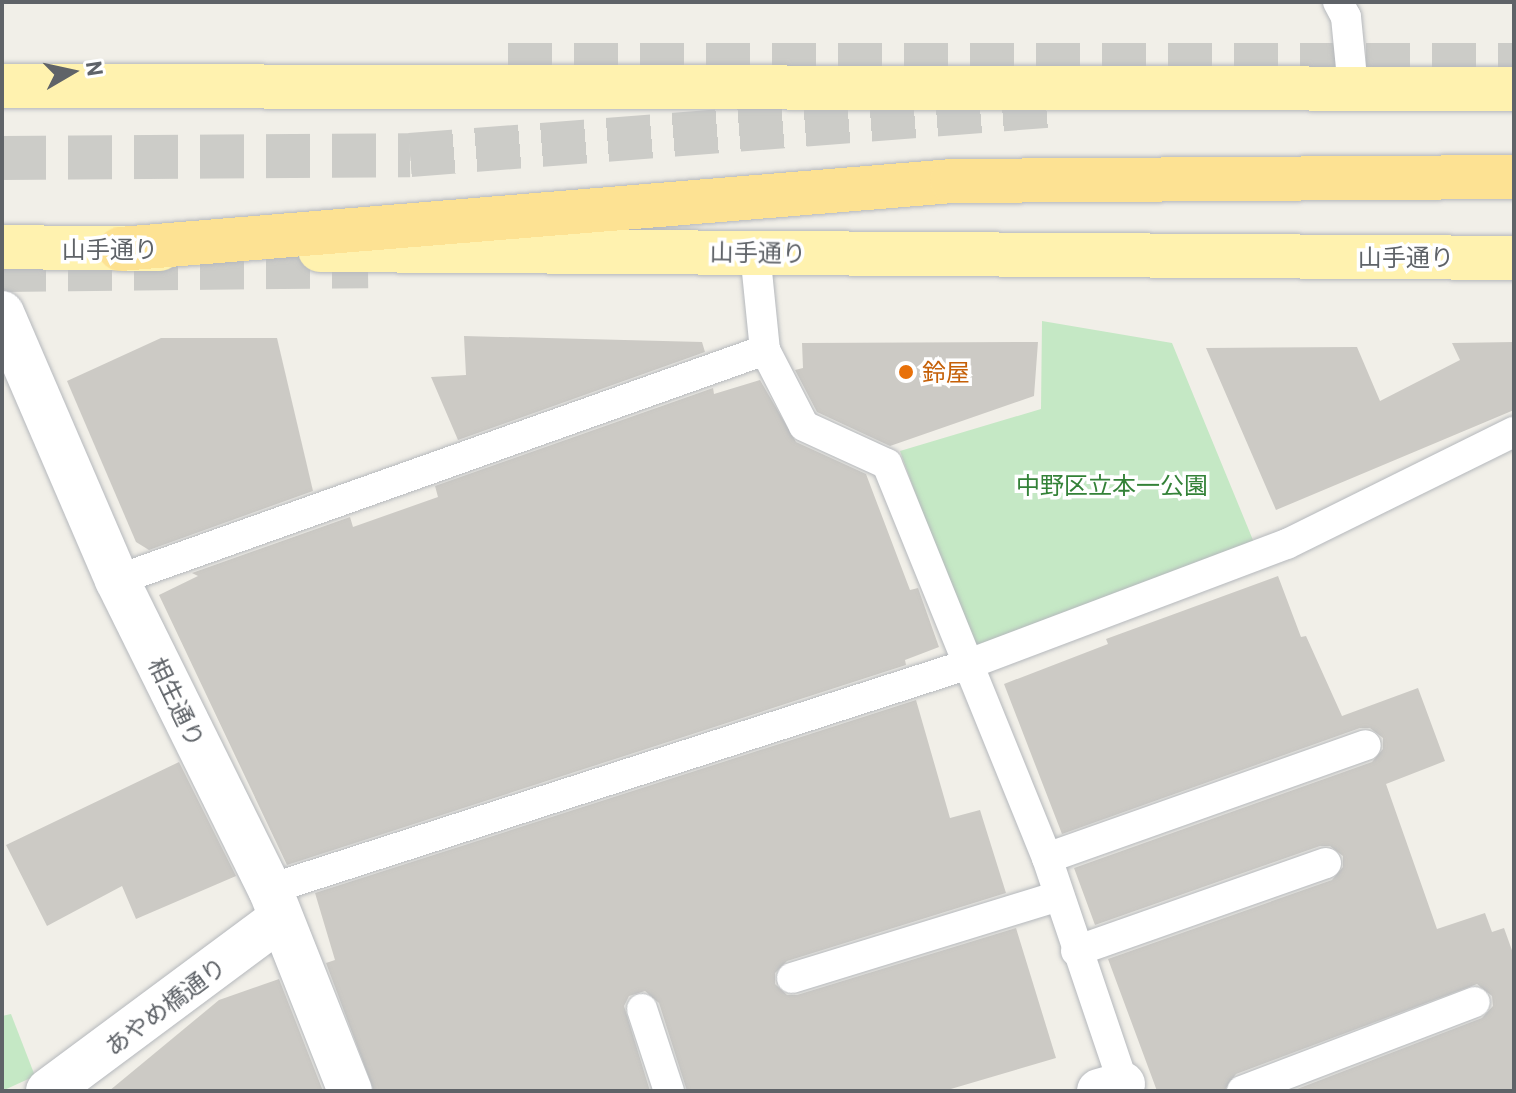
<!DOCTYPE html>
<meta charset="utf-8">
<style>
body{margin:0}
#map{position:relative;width:1516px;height:1093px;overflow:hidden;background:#f1efe8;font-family:Barlow,"Noto Sans JP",sans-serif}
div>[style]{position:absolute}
.green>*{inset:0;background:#c5e8c5}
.building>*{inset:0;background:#cccac5}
.highway-tunnel>*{height:44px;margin-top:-22px;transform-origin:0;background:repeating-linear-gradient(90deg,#ccccc8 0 44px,transparent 0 66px)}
.roads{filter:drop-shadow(0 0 2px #b5b8bc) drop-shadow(0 0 2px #b5b8bc)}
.lane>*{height:30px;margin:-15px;padding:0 15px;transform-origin:15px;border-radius:15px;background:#fff}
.street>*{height:44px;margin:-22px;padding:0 22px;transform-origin:22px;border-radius:22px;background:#fff}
.primary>*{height:44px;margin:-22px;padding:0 22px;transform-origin:22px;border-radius:22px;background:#fff2af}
.highway>*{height:44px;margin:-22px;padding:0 22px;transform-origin:22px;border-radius:22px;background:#fde293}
.dots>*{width:22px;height:22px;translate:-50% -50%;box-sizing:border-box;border:4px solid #fff;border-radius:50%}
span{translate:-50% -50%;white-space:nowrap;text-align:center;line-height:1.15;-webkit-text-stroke:7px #fff;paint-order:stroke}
.street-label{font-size:24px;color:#5f6368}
.food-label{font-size:24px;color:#c56008}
.left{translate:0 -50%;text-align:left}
.park-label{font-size:24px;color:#348238}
.frame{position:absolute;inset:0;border:4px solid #5f6368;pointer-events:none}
.north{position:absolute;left:32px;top:32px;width:80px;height:80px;-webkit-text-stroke:6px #fff;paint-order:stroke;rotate:81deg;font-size:22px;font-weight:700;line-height:32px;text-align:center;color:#5f6368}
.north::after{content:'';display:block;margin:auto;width:28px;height:36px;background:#5f6368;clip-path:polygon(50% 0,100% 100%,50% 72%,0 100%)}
</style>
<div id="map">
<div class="green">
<i style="clip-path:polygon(1042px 321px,1172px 343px,1255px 545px,973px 653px,900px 451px,1041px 409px)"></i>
<i style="clip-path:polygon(11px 1014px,35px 1076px,2px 1091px,2px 1016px)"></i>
</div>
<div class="building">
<i style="clip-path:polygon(464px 336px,702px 342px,705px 352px,458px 440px,431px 377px,466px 375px)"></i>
<i style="clip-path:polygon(161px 338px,277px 338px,313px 491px,149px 550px,136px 542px,67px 381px)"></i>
<i style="clip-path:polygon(1038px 342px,1034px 396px,890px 446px,817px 412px,795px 370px,803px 368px,802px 343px)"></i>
<i style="clip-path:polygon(1514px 342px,1514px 410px,1276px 510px,1206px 348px,1357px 347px,1380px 401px,1460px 360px,1452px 343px)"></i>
<i style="clip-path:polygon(760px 380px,796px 442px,866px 474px,910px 590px,918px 588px,939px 647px,905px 660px,906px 665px,287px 865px,159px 595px,198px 576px,192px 573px,350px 517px,353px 527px,438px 497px,435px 486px,713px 388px,714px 394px)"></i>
<i style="clip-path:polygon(1278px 576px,1301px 637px,1306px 636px,1342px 716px,1418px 688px,1445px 761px,1386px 784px,1437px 929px,1485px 913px,1492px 932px,1504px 928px,1514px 956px,1514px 1091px,1292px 1091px,1482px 1018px,1493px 1006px,1492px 996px,1477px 984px,1236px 1074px,1224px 1091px,1157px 1091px,1108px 959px,1332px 880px,1343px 867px,1343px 856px,1330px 846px,1320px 846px,1095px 925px,1074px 868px,1372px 762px,1383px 749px,1383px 738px,1370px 728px,1360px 728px,1062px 834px,1004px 684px,1108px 644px,1106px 639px)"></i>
<i style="clip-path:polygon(916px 700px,950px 818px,980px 810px,1006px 893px,787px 961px,775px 973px,775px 984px,787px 995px,797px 995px,1016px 928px,1056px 1058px,944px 1091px,687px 1091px,659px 1003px,645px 991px,629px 996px,624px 1006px,650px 1091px,374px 1091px,326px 963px,335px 960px,315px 893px)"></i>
<i style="clip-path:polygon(179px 762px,236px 876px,136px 919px,122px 886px,47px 926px,6px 845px)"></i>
<i style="clip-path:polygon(279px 979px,323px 1091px,109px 1091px,219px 1000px)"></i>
</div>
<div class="highway-tunnel">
<i style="left:508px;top:65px;width:1006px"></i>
<i style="left:2px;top:158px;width:408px;rotate:-0.4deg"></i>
<i style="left:410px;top:155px;width:650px;rotate:-4.41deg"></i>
<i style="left:2px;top:270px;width:366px;rotate:-0.6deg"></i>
</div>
<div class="roads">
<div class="lane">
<i style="left:1338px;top:2px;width:17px;rotate:62deg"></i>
<i style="left:1346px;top:17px;width:72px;rotate:84.4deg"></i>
<i style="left:755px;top:252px;width:99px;rotate:84.2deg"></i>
<i style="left:765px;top:350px;width:85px;rotate:62.8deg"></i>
<i style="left:804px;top:426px;width:91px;rotate:24.6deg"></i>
<i style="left:887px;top:464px;width:425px;rotate:67.9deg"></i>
<i style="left:1047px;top:858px;width:246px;rotate:71.3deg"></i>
<i style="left:117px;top:580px;width:688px;rotate:-19.54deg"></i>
<i style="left:1047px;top:858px;width:338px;rotate:-19.5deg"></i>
<i style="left:270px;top:889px;width:734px;rotate:-17.84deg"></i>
<i style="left:969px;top:664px;width:340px;rotate:-20.7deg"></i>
<i style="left:1287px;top:544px;width:253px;rotate:-26.3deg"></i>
<i style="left:1076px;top:951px;width:265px;rotate:-19.4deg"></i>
<i style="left:792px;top:978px;width:278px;rotate:-17.1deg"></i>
<i style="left:642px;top:1009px;width:86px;rotate:71.8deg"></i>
<i style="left:1242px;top:1091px;width:249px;rotate:-20.9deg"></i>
</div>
<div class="street">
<i style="left:2px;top:313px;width:291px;rotate:66.7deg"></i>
<i style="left:117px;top:580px;width:345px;rotate:63.7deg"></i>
<i style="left:270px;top:889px;width:217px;rotate:68.4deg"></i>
<i style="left:48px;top:1091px;width:289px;rotate:-36.6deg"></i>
<i style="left:1099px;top:1091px;width:25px;rotate:-16deg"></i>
</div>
<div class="primary">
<i style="left:2px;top:86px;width:1512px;rotate:0.11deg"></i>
<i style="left:2px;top:247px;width:158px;rotate:0.7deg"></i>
<i style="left:320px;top:250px;width:1194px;rotate:0.38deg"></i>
</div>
<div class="highway">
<i style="left:120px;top:249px;width:835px;rotate:-4.67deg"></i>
<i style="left:952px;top:181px;width:562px;rotate:-0.41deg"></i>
</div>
</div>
<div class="dots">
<i style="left:906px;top:372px;background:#e8710a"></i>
</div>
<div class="street-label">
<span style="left:110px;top:249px">山手通り</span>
<span style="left:758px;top:252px;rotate:1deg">山手通り</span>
<span style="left:1406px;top:257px">山手通り</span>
<span style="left:177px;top:702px;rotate:64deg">相生通り</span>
<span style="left:165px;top:1006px;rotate:-37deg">あやめ橋通り</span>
</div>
<div class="food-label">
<span class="left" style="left:922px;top:372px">鈴屋</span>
</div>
<div class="park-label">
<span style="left:1112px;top:485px">中野区立本一公園</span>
</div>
<div class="frame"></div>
<div class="north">N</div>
</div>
